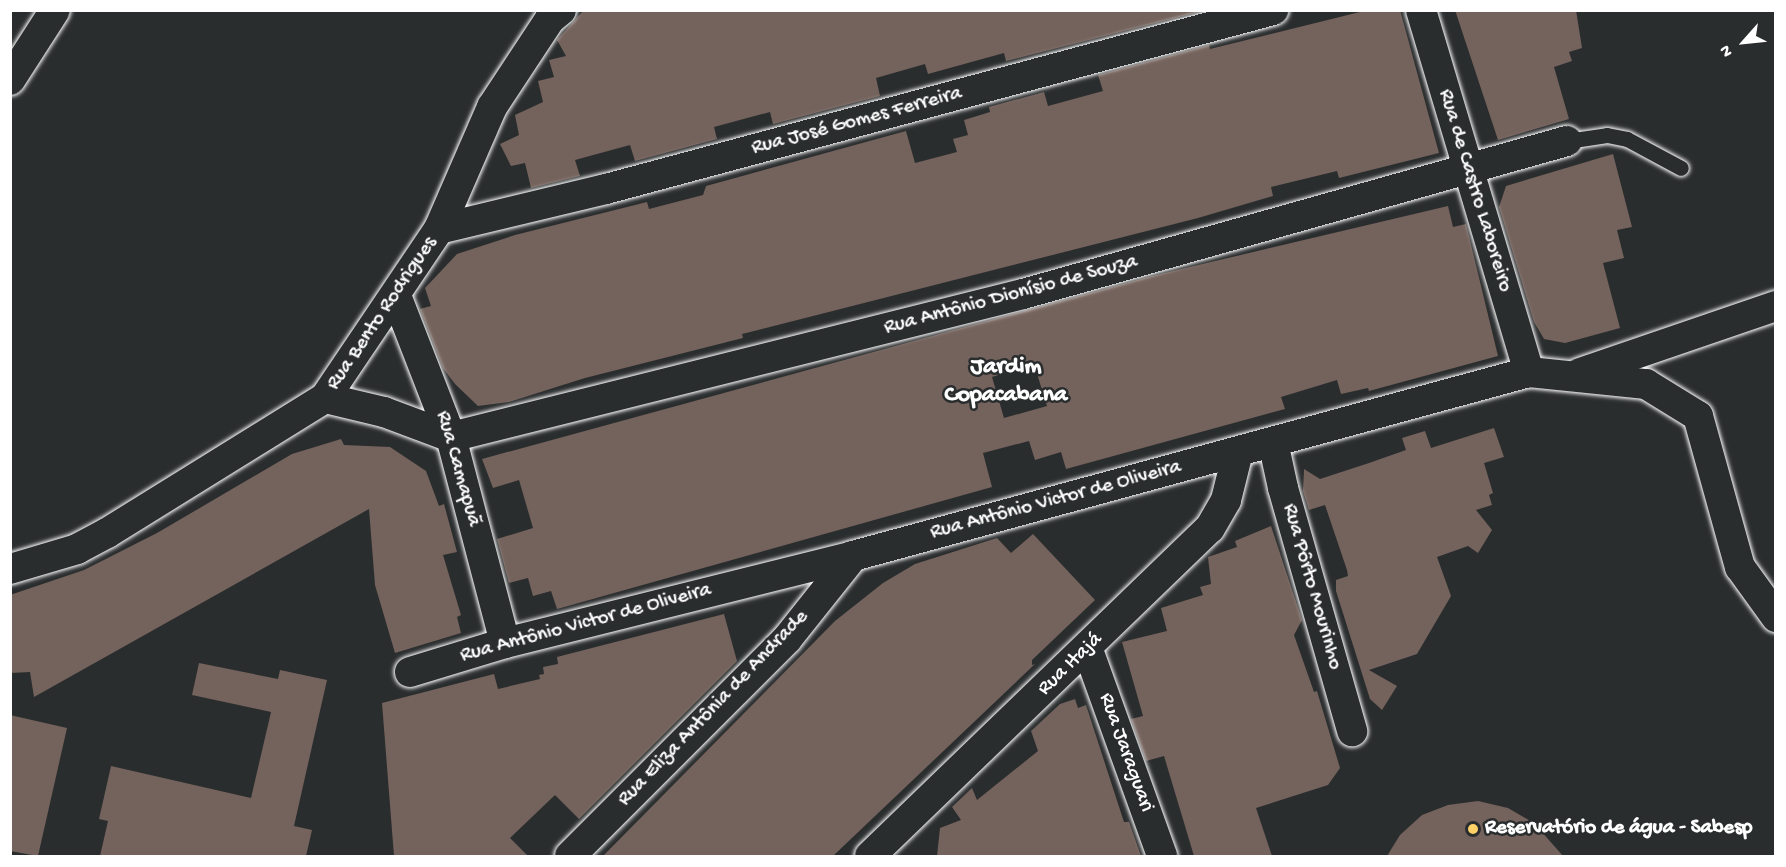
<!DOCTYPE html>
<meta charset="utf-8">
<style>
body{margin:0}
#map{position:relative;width:1786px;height:867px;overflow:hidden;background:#2a2d2e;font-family:"Gochi Hand",sans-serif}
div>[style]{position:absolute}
.building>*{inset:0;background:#74625c}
.roads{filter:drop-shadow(0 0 2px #fff) drop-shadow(0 0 2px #fff)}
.service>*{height:15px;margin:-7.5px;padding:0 7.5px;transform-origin:7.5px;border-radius:7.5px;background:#2a2d2e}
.minor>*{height:30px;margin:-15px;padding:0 15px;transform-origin:15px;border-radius:15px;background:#2a2d2e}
.dots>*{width:16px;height:16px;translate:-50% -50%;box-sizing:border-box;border:3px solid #2a2d2e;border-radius:50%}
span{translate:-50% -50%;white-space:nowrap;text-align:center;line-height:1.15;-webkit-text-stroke:5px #2a2d2e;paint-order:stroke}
.street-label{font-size:21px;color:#fff}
.poi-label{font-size:21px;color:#fff;font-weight:700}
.left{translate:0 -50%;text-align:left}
.quarter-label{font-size:24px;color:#fff;font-weight:700}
.frame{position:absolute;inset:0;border:12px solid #fff;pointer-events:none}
.north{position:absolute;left:1714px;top:12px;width:60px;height:60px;-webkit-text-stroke:4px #2a2d2e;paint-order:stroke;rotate:243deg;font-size:16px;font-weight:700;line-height:24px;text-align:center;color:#fff}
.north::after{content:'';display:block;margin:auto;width:21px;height:27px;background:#fff;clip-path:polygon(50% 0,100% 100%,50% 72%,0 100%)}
</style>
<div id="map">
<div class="building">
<i style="clip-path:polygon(584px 10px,1199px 10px,1199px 12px,1006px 61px,1004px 53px,928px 74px,925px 64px,876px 78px,880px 96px,773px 124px,770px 112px,714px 127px,717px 139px,635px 161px,630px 145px,575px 160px,580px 176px,531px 188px,525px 163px,511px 166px,500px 144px,519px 135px,515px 115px,543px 102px,538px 81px,554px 77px,549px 60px,566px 56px,557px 40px)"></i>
<i style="clip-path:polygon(1368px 10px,1400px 10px,1439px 153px,1339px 178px,1337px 171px,1271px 187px,1273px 196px,1198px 218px,742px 334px,743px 338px,585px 378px,509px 402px,478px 406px,455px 384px,443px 368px,420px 309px,431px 306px,425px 288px,457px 254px,515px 235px,647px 202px,649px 209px,703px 195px,706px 186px,906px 131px,915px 163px,957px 152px,953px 139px,968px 135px,964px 120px,990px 112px,989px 107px,1044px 92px,1048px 106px,1103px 91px,1098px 75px,1209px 45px,1210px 49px)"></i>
<i style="clip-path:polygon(1455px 10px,1576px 10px,1582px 48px,1569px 52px,1572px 61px,1554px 67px,1569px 119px,1498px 140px)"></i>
<i style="clip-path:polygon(1613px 154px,1632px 227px,1617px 230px,1624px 258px,1603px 263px,1620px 328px,1565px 343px,1544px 339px,1534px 322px,1499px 207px,1506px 186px)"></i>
<i style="clip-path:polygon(evenodd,1448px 206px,1453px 227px,1466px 224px,1498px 356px,1369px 391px,1368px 388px,1341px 394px,1337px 380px,1281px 397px,1285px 409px,1066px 469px,1061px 452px,1035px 460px,1029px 441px,983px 453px,992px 487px,557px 609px,551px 591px,533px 596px,528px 578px,509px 583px,497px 539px,533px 528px,519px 480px,493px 488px,482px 459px,1152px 276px,1448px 206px,1034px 364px,1047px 406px,1004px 418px,992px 377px,1034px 364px)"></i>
<i style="clip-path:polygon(1494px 428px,1504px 457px,1484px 463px,1493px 493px,1489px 495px,1492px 505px,1476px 510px,1492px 530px,1478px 553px,1468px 546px,1437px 557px,1451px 596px,1417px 654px,1369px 670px,1397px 686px,1382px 710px,1370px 699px,1336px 591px,1336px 580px,1348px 576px,1347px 570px,1325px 505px,1309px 510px,1303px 491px,1304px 469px,1320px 479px,1369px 463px,1406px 450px,1402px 438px,1425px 431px,1431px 448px)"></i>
<i style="clip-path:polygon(341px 439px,344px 445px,390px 447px,426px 471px,439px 506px,444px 504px,457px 552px,443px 555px,461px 615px,457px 617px,461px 633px,395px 653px,375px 585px,369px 509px,34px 697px,30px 672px,10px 673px,10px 595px,84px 570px,157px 533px,292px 454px)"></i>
<i style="clip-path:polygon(1271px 526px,1302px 620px,1294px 635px,1314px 692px,1317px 691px,1340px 768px,1328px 785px,1256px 808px,1272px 856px,1194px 856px,1164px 756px,1146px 761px,1131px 719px,1143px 716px,1122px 642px,1167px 631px,1161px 608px,1203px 595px,1200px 587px,1211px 584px,1208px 557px,1237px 547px,1235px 541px)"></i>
<i style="clip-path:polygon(1033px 534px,1095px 600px,1032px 660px,1032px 665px,1035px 664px,833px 856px,603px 856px,835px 621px,883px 583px,915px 564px,997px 538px,1011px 553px)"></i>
<i style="clip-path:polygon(724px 614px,737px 661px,579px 819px,555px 795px,510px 838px,528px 856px,394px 856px,382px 703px,494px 674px,498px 689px,540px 679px,539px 675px,544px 674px,543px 667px,558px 664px,557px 657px)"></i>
<i style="clip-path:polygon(199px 663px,278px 679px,280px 670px,327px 680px,294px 826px,312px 830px,306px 856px,100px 856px,108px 821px,99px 819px,111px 766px,251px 798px,271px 712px,192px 695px)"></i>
<i style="clip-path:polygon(1075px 699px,1078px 708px,1086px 705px,1124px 822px,1129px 822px,1141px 856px,937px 856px,940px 828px,961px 820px,952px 807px,972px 788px,977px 800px,1038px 751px,1031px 731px,1060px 704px)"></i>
<i style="clip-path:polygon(10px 715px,67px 728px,38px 856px,10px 851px)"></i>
<i style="clip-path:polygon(1478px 801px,1508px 808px,1534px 823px,1563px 856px,1387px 856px,1400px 835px,1422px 815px,1448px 805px)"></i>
</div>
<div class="roads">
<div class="service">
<i style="left:1567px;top:141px;width:40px;rotate:-8.5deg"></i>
<i style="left:1607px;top:135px;width:20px;rotate:11deg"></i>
<i style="left:1627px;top:139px;width:61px;rotate:28.2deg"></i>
</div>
<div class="minor">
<i style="left:1421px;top:10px;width:378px;rotate:73.4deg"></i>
<i style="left:10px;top:80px;width:83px;rotate:-57.3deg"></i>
<i style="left:439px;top:229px;width:172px;rotate:-13.5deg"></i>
<i style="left:606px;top:189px;width:691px;rotate:-15.02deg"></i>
<i style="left:397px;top:298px;width:149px;rotate:68.8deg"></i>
<i style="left:451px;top:437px;width:213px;rotate:75.3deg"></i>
<i style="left:1580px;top:373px;width:207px;rotate:-18.9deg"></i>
<i style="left:325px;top:398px;width:61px;rotate:13.3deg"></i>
<i style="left:384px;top:412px;width:72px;rotate:20.5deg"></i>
<i style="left:451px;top:437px;width:590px;rotate:-14.04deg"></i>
<i style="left:1023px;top:294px;width:565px;rotate:-15.71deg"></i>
<i style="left:1273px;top:442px;width:47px;rotate:77.7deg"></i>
<i style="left:1283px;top:488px;width:253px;rotate:74.1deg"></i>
<i style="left:10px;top:569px;width:70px;rotate:-16.6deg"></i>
<i style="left:77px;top:549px;width:34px;rotate:-28deg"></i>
<i style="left:107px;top:533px;width:256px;rotate:-31.8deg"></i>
<i style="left:325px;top:398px;width:204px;rotate:-56deg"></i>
<i style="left:439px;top:229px;width:133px;rotate:-66.5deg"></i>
<i style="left:492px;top:107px;width:105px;rotate:-56.6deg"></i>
<i style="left:550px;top:19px;width:14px;rotate:-39deg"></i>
<i style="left:1088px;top:650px;width:219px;rotate:70.2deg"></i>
<i style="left:410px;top:672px;width:99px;rotate:-17deg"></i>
<i style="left:505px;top:643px;width:359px;rotate:-14deg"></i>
<i style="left:853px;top:556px;width:701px;rotate:-15.23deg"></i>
<i style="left:1529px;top:372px;width:118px;rotate:5.9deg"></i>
<i style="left:1646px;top:384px;width:61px;rotate:31.6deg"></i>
<i style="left:1698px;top:416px;width:157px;rotate:74.5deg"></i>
<i style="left:1740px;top:567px;width:62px;rotate:54.2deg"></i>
<i style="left:570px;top:856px;width:307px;rotate:-45deg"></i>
<i style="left:787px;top:639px;width:106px;rotate:-51.5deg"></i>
<i style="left:870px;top:856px;width:472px;rotate:-44deg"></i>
<i style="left:1210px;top:528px;width:32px;rotate:-60deg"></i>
<i style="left:1226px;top:500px;width:49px;rotate:-76deg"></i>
</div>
</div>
<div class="dots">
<i style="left:1473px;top:829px;background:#ffd166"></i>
</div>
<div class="street-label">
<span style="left:857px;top:122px;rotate:-15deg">Rua José Gomes Ferreira</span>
<span style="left:1474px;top:191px;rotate:73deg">Rua de Castro Laboreiro</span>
<span style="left:1011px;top:296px;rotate:-15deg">Rua Antônio Dionísio de Souza</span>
<span style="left:383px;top:314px;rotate:-56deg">Rua Bento Rodrigues</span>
<span style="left:457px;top:469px;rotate:74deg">Rua Camapuã</span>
<span style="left:1056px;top:501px;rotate:-15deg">Rua Antônio Victor de Oliveira</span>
<span style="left:1311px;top:587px;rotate:74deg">Rua Pôrto Mourinho</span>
<span style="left:586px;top:624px;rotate:-15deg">Rua Antônio Victor de Oliveira</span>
<span style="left:1071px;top:665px;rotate:-44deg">Rua Itajá</span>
<span style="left:714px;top:709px;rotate:-46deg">Rua Eliza Antônia de Andrade</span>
<span style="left:1125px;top:753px;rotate:70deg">Rua Jaraguari</span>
</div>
<div class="poi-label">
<span class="left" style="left:1485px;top:829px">Reservatório de água - Sabesp</span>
</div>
<div class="quarter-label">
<span style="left:1006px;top:382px">Jardim<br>Copacabana</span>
</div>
<div class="frame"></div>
<div class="north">N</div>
</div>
